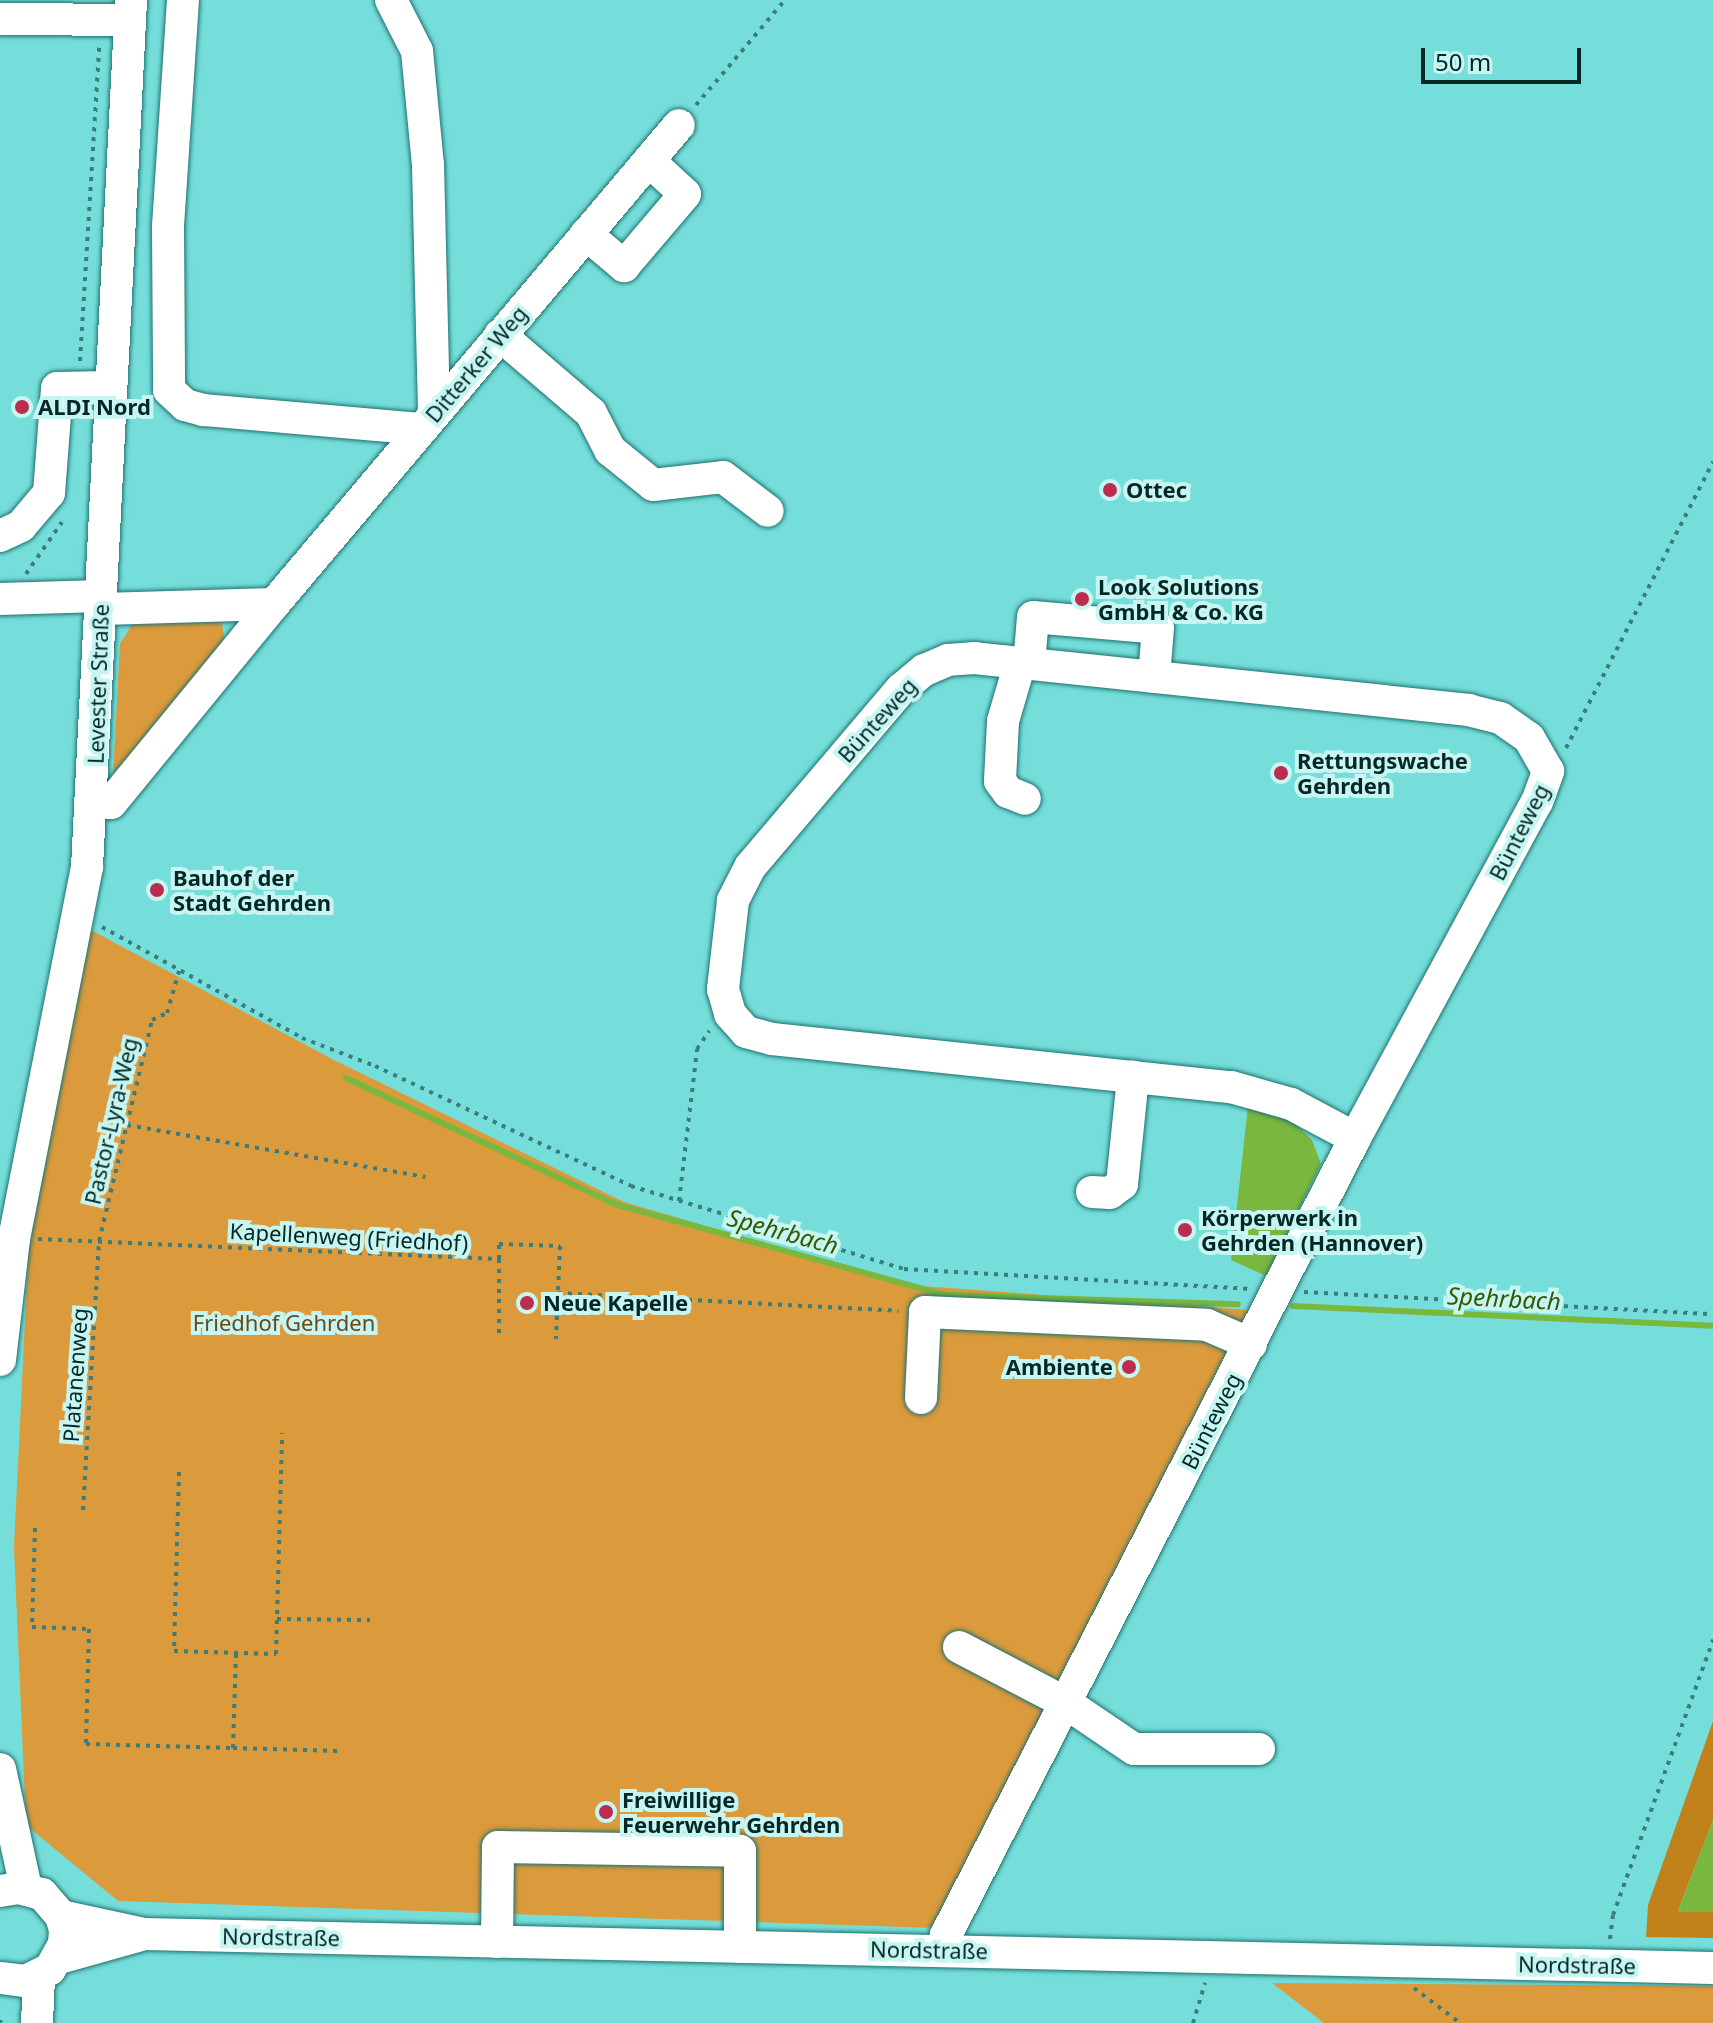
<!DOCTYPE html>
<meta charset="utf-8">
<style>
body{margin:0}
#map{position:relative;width:1713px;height:2023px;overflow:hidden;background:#76deda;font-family:"Noto Sans",sans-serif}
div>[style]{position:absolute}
.green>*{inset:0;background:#db9a3c}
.forest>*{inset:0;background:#c0811a}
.water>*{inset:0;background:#79b73e}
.stream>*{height:6px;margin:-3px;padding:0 3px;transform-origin:3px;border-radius:3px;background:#79b73e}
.path>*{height:4px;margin-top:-2px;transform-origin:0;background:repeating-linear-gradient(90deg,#3a7d7b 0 4px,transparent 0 10px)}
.roads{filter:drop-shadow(0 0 2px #1d7270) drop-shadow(0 0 2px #1d7270)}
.minor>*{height:32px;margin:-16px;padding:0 16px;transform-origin:16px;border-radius:16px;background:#fff}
.dots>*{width:22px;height:22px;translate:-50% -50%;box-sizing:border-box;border:4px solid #c6f5f2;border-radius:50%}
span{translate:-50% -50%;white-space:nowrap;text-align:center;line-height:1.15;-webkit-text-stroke:8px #c6f5f2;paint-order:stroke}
.street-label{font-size:22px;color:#052827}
.poi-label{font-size:22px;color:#052827;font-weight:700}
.left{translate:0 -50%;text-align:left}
.right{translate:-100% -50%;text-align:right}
.park-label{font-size:22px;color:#6a4817}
.water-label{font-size:24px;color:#325900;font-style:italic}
.scale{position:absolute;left:1421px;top:48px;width:160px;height:36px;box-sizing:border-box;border:4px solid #052827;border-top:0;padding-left:10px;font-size:24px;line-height:28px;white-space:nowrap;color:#052827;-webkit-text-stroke:6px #c6f5f2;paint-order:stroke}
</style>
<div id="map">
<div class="green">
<i style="clip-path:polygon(221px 618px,225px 643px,113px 777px,120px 644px,133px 623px)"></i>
<i style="clip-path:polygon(89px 929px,332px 1059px,624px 1202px,908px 1285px,1262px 1311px,935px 1928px,118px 1901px,26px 1825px,14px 1547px,29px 1238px)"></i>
<i style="clip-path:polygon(1272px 1983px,1713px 1986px,1713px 2023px,1324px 2023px)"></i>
</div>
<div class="forest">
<i style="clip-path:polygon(1713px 1721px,1713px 1820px,1678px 1911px,1713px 1912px,1713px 1938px,1646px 1937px,1648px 1905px)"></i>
</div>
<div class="water">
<i style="clip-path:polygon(1248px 1106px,1291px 1120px,1312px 1140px,1321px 1164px,1266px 1276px,1231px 1260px)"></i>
<i style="clip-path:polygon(1713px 1820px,1713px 1912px,1678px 1912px)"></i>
</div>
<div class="stream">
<i style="left:346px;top:1078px;width:297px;rotate:25.1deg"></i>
<i style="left:615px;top:1204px;width:343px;rotate:15.4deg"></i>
<i style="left:946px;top:1295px;width:292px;rotate:1.8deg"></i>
<i style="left:1293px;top:1306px;width:420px;rotate:2.7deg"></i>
</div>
<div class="path">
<i style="left:696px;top:105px;width:138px;rotate:-49.7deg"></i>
<i style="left:80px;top:361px;width:316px;rotate:-86.5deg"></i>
<i style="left:26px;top:574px;width:63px;rotate:-55.3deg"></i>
<i style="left:1566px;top:748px;width:322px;rotate:-62.8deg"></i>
<i style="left:102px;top:927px;width:229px;rotate:29deg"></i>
<i style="left:302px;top:1038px;width:78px;rotate:21deg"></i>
<i style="left:375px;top:1066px;width:283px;rotate:25.1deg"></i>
<i style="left:631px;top:1186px;width:285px;rotate:16.9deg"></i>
<i style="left:904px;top:1269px;width:344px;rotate:3.3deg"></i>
<i style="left:127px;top:1125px;width:303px;rotate:9.9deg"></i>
<i style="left:679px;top:1201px;width:153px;rotate:-83.2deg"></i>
<i style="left:697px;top:1049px;width:22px;rotate:-56deg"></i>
<i style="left:38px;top:1239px;width:461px;rotate:2.5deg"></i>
<i style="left:499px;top:1259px;width:15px;rotate:-90deg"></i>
<i style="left:499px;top:1244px;width:61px;rotate:1.9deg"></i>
<i style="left:560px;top:1246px;width:93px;rotate:92.5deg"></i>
<i style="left:499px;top:1259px;width:79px;rotate:90deg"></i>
<i style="left:1304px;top:1292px;width:410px;rotate:3.1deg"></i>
<i style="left:558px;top:1293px;width:341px;rotate:3deg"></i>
<i style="left:179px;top:1472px;width:179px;rotate:91.6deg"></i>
<i style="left:174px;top:1651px;width:102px;rotate:1.7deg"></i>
<i style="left:276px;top:1654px;width:221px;rotate:-88.4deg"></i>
<i style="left:83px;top:1510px;width:269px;rotate:-86.6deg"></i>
<i style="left:99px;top:1241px;width:227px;rotate:-76.5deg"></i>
<i style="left:152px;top:1020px;width:17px;rotate:-25deg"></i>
<i style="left:167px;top:1013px;width:44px;rotate:-74.1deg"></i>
<i style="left:35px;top:1528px;width:99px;rotate:91.7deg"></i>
<i style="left:32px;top:1627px;width:57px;rotate:2deg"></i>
<i style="left:89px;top:1629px;width:115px;rotate:91.5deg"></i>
<i style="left:86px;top:1744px;width:147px;rotate:1.6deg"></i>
<i style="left:233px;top:1748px;width:95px;rotate:-88.2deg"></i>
<i style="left:277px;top:1619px;width:93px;rotate:0.6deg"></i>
<i style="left:233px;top:1748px;width:106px;rotate:1.6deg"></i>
<i style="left:1610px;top:1939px;width:24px;rotate:-83deg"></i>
<i style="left:1613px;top:1915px;width:293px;rotate:-70deg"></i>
<i style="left:1414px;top:1988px;width:58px;rotate:37.3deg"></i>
<i style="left:0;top:2020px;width:3px;rotate:72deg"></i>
<i style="left:1193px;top:2023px;width:42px;rotate:-73.3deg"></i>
</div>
<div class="roads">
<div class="minor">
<i style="left:183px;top:0;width:228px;rotate:93.8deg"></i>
<i style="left:168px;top:228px;width:162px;rotate:89.6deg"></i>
<i style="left:169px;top:390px;width:22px;rotate:43deg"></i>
<i style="left:185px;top:405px;width:20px;rotate:15deg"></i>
<i style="left:204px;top:410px;width:218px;rotate:5deg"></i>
<i style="left:391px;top:0;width:57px;rotate:63deg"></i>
<i style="left:417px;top:51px;width:115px;rotate:84.5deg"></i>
<i style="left:428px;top:165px;width:248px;rotate:88.6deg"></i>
<i style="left:0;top:19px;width:130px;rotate:0.4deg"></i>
<i style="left:586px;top:234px;width:50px;rotate:40.1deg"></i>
<i style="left:624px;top:266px;width:94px;rotate:-49.7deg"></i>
<i style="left:685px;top:194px;width:49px;rotate:-137.5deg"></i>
<i style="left:500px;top:335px;width:120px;rotate:40.6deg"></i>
<i style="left:591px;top:413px;width:42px;rotate:62.8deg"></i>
<i style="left:610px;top:450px;width:55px;rotate:39.1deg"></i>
<i style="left:653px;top:485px;width:70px;rotate:-6.5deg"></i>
<i style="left:723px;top:477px;width:56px;rotate:37.1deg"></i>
<i style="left:0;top:536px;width:23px;rotate:-25deg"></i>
<i style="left:21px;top:526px;width:43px;rotate:-49.7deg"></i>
<i style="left:49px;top:493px;width:105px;rotate:-85.6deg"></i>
<i style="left:57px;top:388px;width:51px;rotate:-1.1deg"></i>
<i style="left:0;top:599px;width:101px;rotate:-1.7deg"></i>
<i style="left:101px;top:609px;width:173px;rotate:-1.7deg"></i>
<i style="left:274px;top:604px;width:627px;rotate:-49.79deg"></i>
<i style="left:1020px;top:663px;width:60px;rotate:106.3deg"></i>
<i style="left:1003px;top:721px;width:60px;rotate:92.9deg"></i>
<i style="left:1000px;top:781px;width:14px;rotate:54deg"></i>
<i style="left:1008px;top:792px;width:18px;rotate:22deg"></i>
<i style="left:1029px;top:664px;width:47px;rotate:-85.1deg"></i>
<i style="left:1033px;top:617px;width:125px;rotate:5deg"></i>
<i style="left:1158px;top:628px;width:49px;rotate:94.7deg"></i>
<i style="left:93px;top:802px;width:18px;rotate:3deg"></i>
<i style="left:111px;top:803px;width:257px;rotate:-50.7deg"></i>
<i style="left:1092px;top:1192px;width:18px;rotate:3deg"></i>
<i style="left:1110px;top:1193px;width:15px;rotate:-37deg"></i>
<i style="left:1122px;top:1184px;width:108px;rotate:-84.1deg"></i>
<i style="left:0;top:1360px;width:122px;rotate:-83.4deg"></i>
<i style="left:14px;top:1239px;width:379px;rotate:-78.9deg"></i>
<i style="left:87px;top:867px;width:868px;rotate:-87.09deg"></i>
<i style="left:921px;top:1398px;width:86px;rotate:-87.3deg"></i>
<i style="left:925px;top:1312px;width:282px;rotate:2.6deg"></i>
<i style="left:1207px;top:1325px;width:48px;rotate:23.4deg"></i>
<i style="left:959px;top:1647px;width:121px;rotate:27.6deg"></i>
<i style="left:1066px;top:1703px;width:82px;rotate:34.1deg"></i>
<i style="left:1134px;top:1749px;width:125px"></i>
<i style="left:0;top:1769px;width:122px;rotate:77.7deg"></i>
<i style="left:0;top:1891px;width:19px;rotate:-9deg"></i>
<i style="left:19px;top:1888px;width:24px;rotate:15deg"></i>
<i style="left:42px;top:1894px;width:29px;rotate:49deg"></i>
<i style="left:61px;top:1916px;width:15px;rotate:74deg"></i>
<i style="left:65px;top:1930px;width:14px;rotate:94deg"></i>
<i style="left:64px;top:1944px;width:29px;rotate:119deg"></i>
<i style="left:50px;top:1969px;width:28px;rotate:154deg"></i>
<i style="left:25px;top:1981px;width:25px;rotate:-173deg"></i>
<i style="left:61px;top:1916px;width:85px;rotate:12.2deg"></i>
<i style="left:144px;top:1934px;width:1569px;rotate:1.24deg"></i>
<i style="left:497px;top:1942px;width:95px;rotate:-89.4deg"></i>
<i style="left:498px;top:1847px;width:242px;rotate:0.9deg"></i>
<i style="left:740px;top:1851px;width:96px;rotate:90deg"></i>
<i style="left:947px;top:1951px;width:16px;rotate:-94deg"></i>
<i style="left:946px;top:1935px;width:896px;rotate:-62.83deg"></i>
<i style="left:1355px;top:1138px;width:382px;rotate:-61.6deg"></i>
<i style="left:1537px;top:802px;width:33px;rotate:-70deg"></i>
<i style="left:1548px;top:771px;width:38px;rotate:-120deg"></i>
<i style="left:1529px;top:738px;width:35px;rotate:-145deg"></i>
<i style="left:1500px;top:718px;width:32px;rotate:-166deg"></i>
<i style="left:1469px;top:710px;width:497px;rotate:-174deg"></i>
<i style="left:975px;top:658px;width:27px;rotate:176deg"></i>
<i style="left:948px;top:660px;width:26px;rotate:157deg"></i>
<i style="left:924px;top:670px;width:30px;rotate:140deg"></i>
<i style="left:901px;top:689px;width:233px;rotate:130.3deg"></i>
<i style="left:750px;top:867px;width:38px;rotate:117deg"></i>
<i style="left:733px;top:901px;width:89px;rotate:96.5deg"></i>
<i style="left:723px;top:989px;width:26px;rotate:74deg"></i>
<i style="left:730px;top:1014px;width:24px;rotate:48deg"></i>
<i style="left:746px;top:1032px;width:27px;rotate:15deg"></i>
<i style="left:772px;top:1039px;width:462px;rotate:6deg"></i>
<i style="left:1231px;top:1087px;width:62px;rotate:15.8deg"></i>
<i style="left:1291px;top:1104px;width:72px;rotate:28deg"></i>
<i style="left:59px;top:1958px;width:85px;rotate:-15.7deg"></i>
<i style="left:37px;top:2023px;width:46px;rotate:-87.5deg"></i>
</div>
</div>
<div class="dots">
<i style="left:22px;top:407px;background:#bc2c4e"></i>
<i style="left:1110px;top:490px;background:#bc2c4e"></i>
<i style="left:1082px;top:599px;background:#bc2c4e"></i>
<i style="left:1281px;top:773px;background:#bc2c4e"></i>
<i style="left:157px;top:890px;background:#bc2c4e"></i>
<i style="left:1185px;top:1230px;background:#bc2c4e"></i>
<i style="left:527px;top:1303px;background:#bc2c4e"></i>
<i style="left:1129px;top:1367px;background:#bc2c4e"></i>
<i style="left:606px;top:1812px;background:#bc2c4e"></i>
</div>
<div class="street-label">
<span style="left:476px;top:364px;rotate:-50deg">Ditterker Weg</span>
<span style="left:98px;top:684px;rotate:-88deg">Levester Straße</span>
<span style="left:877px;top:720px;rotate:-48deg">Bünteweg</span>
<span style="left:1519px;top:832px;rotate:-63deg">Bünteweg</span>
<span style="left:111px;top:1121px;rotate:-77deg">Pastor-Lyra-Weg</span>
<span style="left:349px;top:1237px;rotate:3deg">Kapellenweg (Friedhof)</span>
<span style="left:75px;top:1375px;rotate:-86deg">Platanenweg</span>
<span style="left:1211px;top:1421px;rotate:-63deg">Bünteweg</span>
<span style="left:281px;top:1937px;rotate:1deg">Nordstraße</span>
<span style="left:929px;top:1950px;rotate:1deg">Nordstraße</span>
<span style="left:1577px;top:1965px;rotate:1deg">Nordstraße</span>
</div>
<div class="poi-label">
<span class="left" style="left:38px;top:407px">ALDI Nord</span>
<span class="left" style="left:1126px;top:490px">Ottec</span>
<span class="left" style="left:1098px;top:599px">Look Solutions<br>GmbH &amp; Co. KG</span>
<span class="left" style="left:1297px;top:773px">Rettungswache<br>Gehrden</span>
<span class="left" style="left:173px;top:890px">Bauhof der<br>Stadt Gehrden</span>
<span class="left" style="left:1201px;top:1230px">Körperwerk in<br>Gehrden (Hannover)</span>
<span class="left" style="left:543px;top:1303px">Neue Kapelle</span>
<span class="right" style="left:1113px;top:1367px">Ambiente</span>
<span class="left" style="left:622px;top:1812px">Freiwillige<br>Feuerwehr Gehrden</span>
</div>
<div class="park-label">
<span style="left:284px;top:1323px">Friedhof Gehrden</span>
</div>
<div class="water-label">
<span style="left:783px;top:1231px;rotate:15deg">Spehrbach</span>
<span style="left:1504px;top:1298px;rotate:3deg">Spehrbach</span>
</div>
<div class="scale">50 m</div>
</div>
